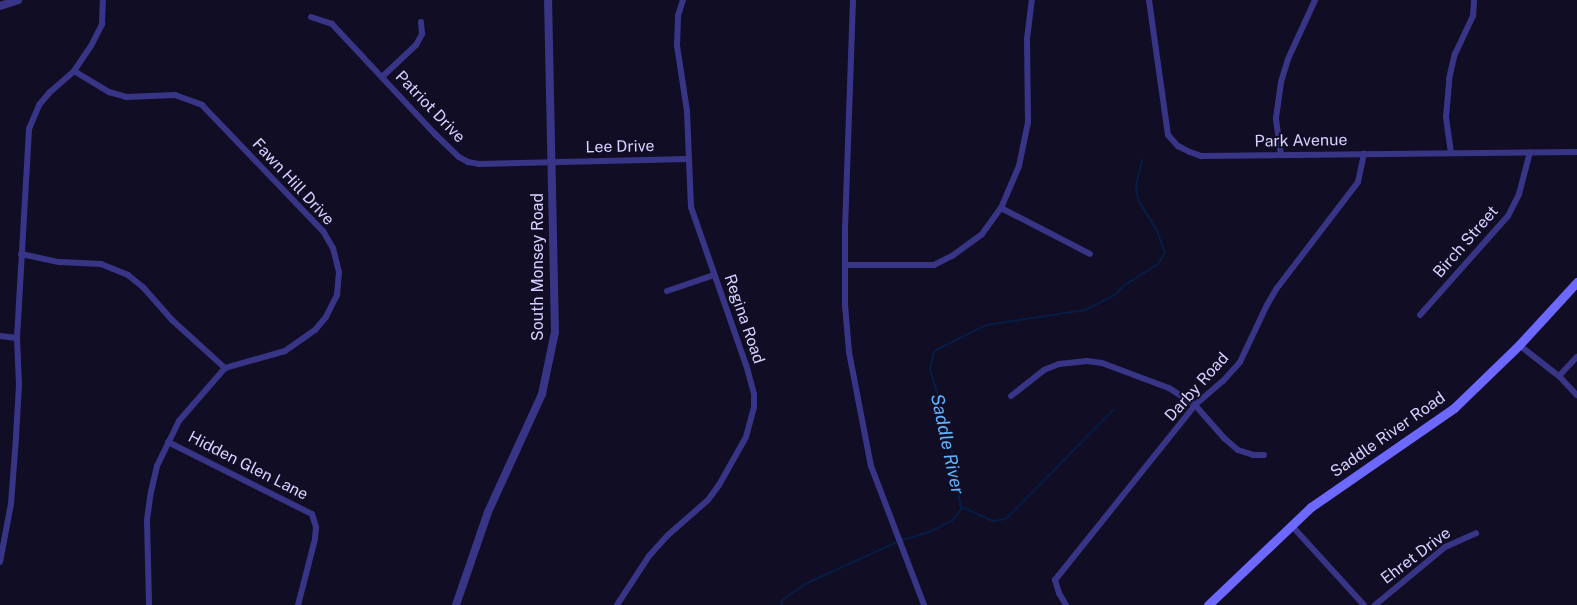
<!DOCTYPE html>
<style>
body{margin:0}
#map{position:relative;width:1577px;height:605px;overflow:hidden;background:#110d25;font-family:"Public Sans",sans-serif}
div>[style]{position:absolute}
.stream>*{height:2px;margin:-1px;padding:0 1px;transform-origin:1px;border-radius:1px;background:#061d45}
.minor>*{height:6px;margin:-3px;padding:0 3px;transform-origin:3px;border-radius:3px;background:#383587}
.tertiary>*{height:8px;margin:-4px;padding:0 4px;transform-origin:4px;border-radius:4px;background:#383587}
.secondary>*{height:9px;margin:-4.5px;padding:0 4.5px;transform-origin:4.5px;border-radius:4.5px;background:#6d68ff}
span{translate:-50% -50%;white-space:nowrap;text-align:center;line-height:1.15;-webkit-text-stroke:4px #110d25;paint-order:stroke}
.street-label{font-size:16px;color:#d7d1ff}
.water-label{font-size:18px;color:#5fb4ff;font-style:italic}
</style>
<div id="map">
<div class="stream">
<i style="left:961px;top:509px;width:3px;rotate:-18deg"></i>
<i style="left:964px;top:508px;width:32px;rotate:24deg"></i>
<i style="left:993px;top:521px;width:13px;rotate:-9deg"></i>
<i style="left:1006px;top:519px;width:153px;rotate:-45.5deg"></i>
<i style="left:902px;top:540px;width:26px;rotate:-16deg"></i>
<i style="left:927px;top:533px;width:28px;rotate:-26deg"></i>
<i style="left:952px;top:521px;width:15px;rotate:-53deg"></i>
<i style="left:961px;top:509px;width:81px;rotate:-99.2deg"></i>
<i style="left:948px;top:429px;width:63px;rotate:-106.7deg"></i>
<i style="left:930px;top:369px;width:18px;rotate:-77deg"></i>
<i style="left:934px;top:351px;width:58px;rotate:-26.6deg"></i>
<i style="left:986px;top:325px;width:100px;rotate:-8.6deg"></i>
<i style="left:1085px;top:310px;width:34px;rotate:-27deg"></i>
<i style="left:1115px;top:295px;width:12px;rotate:-48deg"></i>
<i style="left:1123px;top:286px;width:40px;rotate:-32deg"></i>
<i style="left:1157px;top:265px;width:14px;rotate:-56deg"></i>
<i style="left:1165px;top:253px;width:23px;rotate:-110deg"></i>
<i style="left:1157px;top:231px;width:37px;rotate:-121deg"></i>
<i style="left:1138px;top:199px;width:13px;rotate:-99deg"></i>
<i style="left:1136px;top:186px;width:27px;rotate:-77deg"></i>
<i style="left:782px;top:605px;width:4px;rotate:-104deg"></i>
<i style="left:781px;top:601px;width:29px;rotate:-35deg"></i>
<i style="left:805px;top:584px;width:101px;rotate:-24.5deg"></i>
</div>
<div class="minor">
<i style="left:853px;top:0;width:226px;rotate:92deg"></i>
<i style="left:845px;top:226px;width:79px;rotate:90deg"></i>
<i style="left:845px;top:305px;width:47px;rotate:85.1deg"></i>
<i style="left:849px;top:352px;width:116px;rotate:79.1deg"></i>
<i style="left:871px;top:466px;width:149px;rotate:69.1deg"></i>
<i style="left:1149px;top:0;width:136px;rotate:82deg"></i>
<i style="left:1168px;top:135px;width:15px;rotate:48deg"></i>
<i style="left:1178px;top:146px;width:13px;rotate:27deg"></i>
<i style="left:1190px;top:152px;width:12px;rotate:20deg"></i>
<i style="left:1201px;top:156px;width:376px;rotate:-0.6deg"></i>
<i style="left:311px;top:17px;width:22px;rotate:18deg"></i>
<i style="left:332px;top:24px;width:151px;rotate:46.9deg"></i>
<i style="left:435px;top:134px;width:33px;rotate:44deg"></i>
<i style="left:459px;top:157px;width:10px;rotate:29deg"></i>
<i style="left:468px;top:162px;width:11px;rotate:10deg"></i>
<i style="left:479px;top:164px;width:209px;rotate:-1.4deg"></i>
<i style="left:74px;top:71px;width:41px;rotate:31deg"></i>
<i style="left:109px;top:92px;width:18px;rotate:16deg"></i>
<i style="left:126px;top:97px;width:49px;rotate:-2.3deg"></i>
<i style="left:175px;top:95px;width:29px;rotate:20deg"></i>
<i style="left:202px;top:105px;width:175px;rotate:46.2deg"></i>
<i style="left:323px;top:231px;width:20px;rotate:60deg"></i>
<i style="left:333px;top:248px;width:25px;rotate:76deg"></i>
<i style="left:339px;top:272px;width:23px;rotate:95deg"></i>
<i style="left:337px;top:295px;width:25px;rotate:117deg"></i>
<i style="left:326px;top:317px;width:17px;rotate:130deg"></i>
<i style="left:315px;top:330px;width:37px;rotate:145deg"></i>
<i style="left:285px;top:351px;width:62px;rotate:164.2deg"></i>
<i style="left:225px;top:368px;width:70px;rotate:131deg"></i>
<i style="left:179px;top:421px;width:50px;rotate:116.1deg"></i>
<i style="left:157px;top:466px;width:26px;rotate:103deg"></i>
<i style="left:151px;top:491px;width:30px;rotate:98deg"></i>
<i style="left:147px;top:521px;width:84px;rotate:88.6deg"></i>
<i style="left:382px;top:77px;width:47px;rotate:-43.3deg"></i>
<i style="left:416px;top:45px;width:13px;rotate:-61deg"></i>
<i style="left:422px;top:34px;width:12px;rotate:-95deg"></i>
<i style="left:1451px;top:153px;width:36px;rotate:-98deg"></i>
<i style="left:1446px;top:117px;width:38px;rotate:-85deg"></i>
<i style="left:1449px;top:79px;width:26px;rotate:-77deg"></i>
<i style="left:1455px;top:54px;width:42px;rotate:-64.7deg"></i>
<i style="left:1473px;top:16px;width:16px;rotate:-86deg"></i>
<i style="left:1281px;top:155px;width:37px;rotate:-98deg"></i>
<i style="left:1276px;top:118px;width:36px;rotate:-82deg"></i>
<i style="left:1281px;top:82px;width:24px;rotate:-73deg"></i>
<i style="left:1288px;top:59px;width:65px;rotate:-65.4deg"></i>
<i style="left:1001px;top:208px;width:100px;rotate:27.3deg"></i>
<i style="left:21px;top:254px;width:40px;rotate:12deg"></i>
<i style="left:60px;top:262px;width:41px;rotate:2.8deg"></i>
<i style="left:101px;top:264px;width:29px;rotate:22deg"></i>
<i style="left:128px;top:275px;width:19px;rotate:39deg"></i>
<i style="left:143px;top:287px;width:44px;rotate:48.7deg"></i>
<i style="left:172px;top:320px;width:72px;rotate:42.2deg"></i>
<i style="left:845px;top:265px;width:89px"></i>
<i style="left:934px;top:265px;width:20px;rotate:-27deg"></i>
<i style="left:952px;top:256px;width:37px;rotate:-36deg"></i>
<i style="left:982px;top:234px;width:32px;rotate:-54deg"></i>
<i style="left:1001px;top:208px;width:46px;rotate:-66.8deg"></i>
<i style="left:1019px;top:166px;width:45px;rotate:-78.4deg"></i>
<i style="left:1028px;top:122px;width:83px;rotate:-90.7deg"></i>
<i style="left:1027px;top:39px;width:39px;rotate:-83deg"></i>
<i style="left:667px;top:291px;width:50px;rotate:-18.8deg"></i>
<i style="left:1420px;top:315px;width:132px;rotate:-48.4deg"></i>
<i style="left:1508px;top:216px;width:25px;rotate:-63deg"></i>
<i style="left:1519px;top:194px;width:43px;rotate:-75.3deg"></i>
<i style="left:0;top:336px;width:17px;rotate:7deg"></i>
<i style="left:1519px;top:345px;width:51px;rotate:37.8deg"></i>
<i style="left:1559px;top:376px;width:26px;rotate:47deg"></i>
<i style="left:1559px;top:376px;width:26px;rotate:-47deg"></i>
<i style="left:1011px;top:396px;width:42px;rotate:-38.2deg"></i>
<i style="left:1044px;top:370px;width:16px;rotate:-22deg"></i>
<i style="left:1059px;top:364px;width:28px;rotate:-6deg"></i>
<i style="left:1087px;top:361px;width:15px;rotate:8deg"></i>
<i style="left:1102px;top:363px;width:72px;rotate:20.5deg"></i>
<i style="left:1169px;top:388px;width:31px;rotate:33deg"></i>
<i style="left:1195px;top:405px;width:44px;rotate:48.7deg"></i>
<i style="left:1224px;top:438px;width:18px;rotate:41deg"></i>
<i style="left:1238px;top:450px;width:16px;rotate:18deg"></i>
<i style="left:1253px;top:455px;width:11px"></i>
<i style="left:168px;top:442px;width:161px;rotate:26.6deg"></i>
<i style="left:312px;top:514px;width:14px;rotate:73deg"></i>
<i style="left:316px;top:527px;width:12px;rotate:95deg"></i>
<i style="left:315px;top:539px;width:68px;rotate:104.4deg"></i>
<i style="left:1292px;top:526px;width:107px;rotate:47.7deg"></i>
<i style="left:0;top:562px;width:59px;rotate:-79.3deg"></i>
<i style="left:11px;top:504px;width:67px;rotate:-85.7deg"></i>
<i style="left:16px;top:437px;width:52px;rotate:-86.7deg"></i>
<i style="left:19px;top:385px;width:47px;rotate:-92.4deg"></i>
<i style="left:17px;top:338px;width:209px;rotate:-86.7deg"></i>
<i style="left:29px;top:129px;width:26px;rotate:-67deg"></i>
<i style="left:39px;top:105px;width:16px;rotate:-50deg"></i>
<i style="left:49px;top:93px;width:33px;rotate:-41deg"></i>
<i style="left:74px;top:71px;width:30px;rotate:-56deg"></i>
<i style="left:91px;top:46px;width:25px;rotate:-63deg"></i>
<i style="left:102px;top:24px;width:24px;rotate:-88deg"></i>
<i style="left:617px;top:605px;width:59px;rotate:-56.9deg"></i>
<i style="left:649px;top:556px;width:28px;rotate:-48deg"></i>
<i style="left:668px;top:535px;width:53px;rotate:-41.2deg"></i>
<i style="left:708px;top:500px;width:19px;rotate:-54deg"></i>
<i style="left:719px;top:485px;width:55px;rotate:-60.6deg"></i>
<i style="left:746px;top:437px;width:31px;rotate:-75deg"></i>
<i style="left:754px;top:407px;width:13px;rotate:-90deg"></i>
<i style="left:754px;top:394px;width:30px;rotate:-105deg"></i>
<i style="left:746px;top:365px;width:167px;rotate:-109.2deg"></i>
<i style="left:691px;top:207px;width:96px;rotate:-92.4deg"></i>
<i style="left:687px;top:111px;width:66px;rotate:-98.7deg"></i>
<i style="left:677px;top:46px;width:30px;rotate:-88deg"></i>
<i style="left:678px;top:16px;width:17px;rotate:-73deg"></i>
<i style="left:1066px;top:605px;width:14px;rotate:-120deg"></i>
<i style="left:1059px;top:593px;width:14px;rotate:-107deg"></i>
<i style="left:1055px;top:580px;width:224px;rotate:-51.3deg"></i>
<i style="left:1195px;top:405px;width:37px;rotate:-41deg"></i>
<i style="left:1223px;top:381px;width:25px;rotate:-48deg"></i>
<i style="left:1240px;top:362px;width:63px;rotate:-64.7deg"></i>
<i style="left:1267px;top:305px;width:20px;rotate:-60deg"></i>
<i style="left:1277px;top:288px;width:133px;rotate:-52.6deg"></i>
<i style="left:1358px;top:182px;width:29px;rotate:-78deg"></i>
<i style="left:1375px;top:605px;width:91px;rotate:-39.6deg"></i>
<i style="left:1445px;top:547px;width:34px;rotate:-24deg"></i>
</div>
<div class="tertiary">
<i style="left:0;top:6px;width:19px;rotate:-18deg"></i>
<i style="left:456px;top:605px;width:98px;rotate:-71deg"></i>
<i style="left:488px;top:512px;width:130px;rotate:-65.4deg"></i>
<i style="left:542px;top:394px;width:63px;rotate:-78.2deg"></i>
<i style="left:555px;top:332px;width:332px;rotate:-91.2deg"></i>
</div>
<div class="secondary">
<i style="left:1208px;top:605px;width:142px;rotate:-43.6deg"></i>
<i style="left:1311px;top:507px;width:174px;rotate:-34.7deg"></i>
<i style="left:1454px;top:408px;width:91px;rotate:-44.1deg"></i>
<i style="left:1519px;top:345px;width:86px;rotate:-47.4deg"></i>
</div>
<div class="street-label">
<span style="left:430px;top:107px;rotate:46deg">Patriot Drive</span>
<span style="left:1301px;top:141px;rotate:-1deg">Park Avenue</span>
<span style="left:620px;top:147px;rotate:-1deg">Lee Drive</span>
<span style="left:293px;top:182px;rotate:47deg">Fawn Hill Drive</span>
<span style="left:1466px;top:242px;rotate:-49deg">Birch Street</span>
<span style="left:538px;top:267px;rotate:-90deg">South Monsey Road</span>
<span style="left:744px;top:319px;rotate:71deg">Regina Road</span>
<span style="left:1197px;top:387px;rotate:-48deg">Darby Road</span>
<span style="left:1388px;top:435px;rotate:-35deg">Saddle River Road</span>
<span style="left:248px;top:466px;rotate:27deg">Hidden Glen Lane</span>
<span style="left:1416px;top:556px;rotate:-37deg">Ehret Drive</span>
</div>
<div class="water-label">
<span style="left:947px;top:444px;rotate:78deg">Saddle River</span>
</div>
</div>
